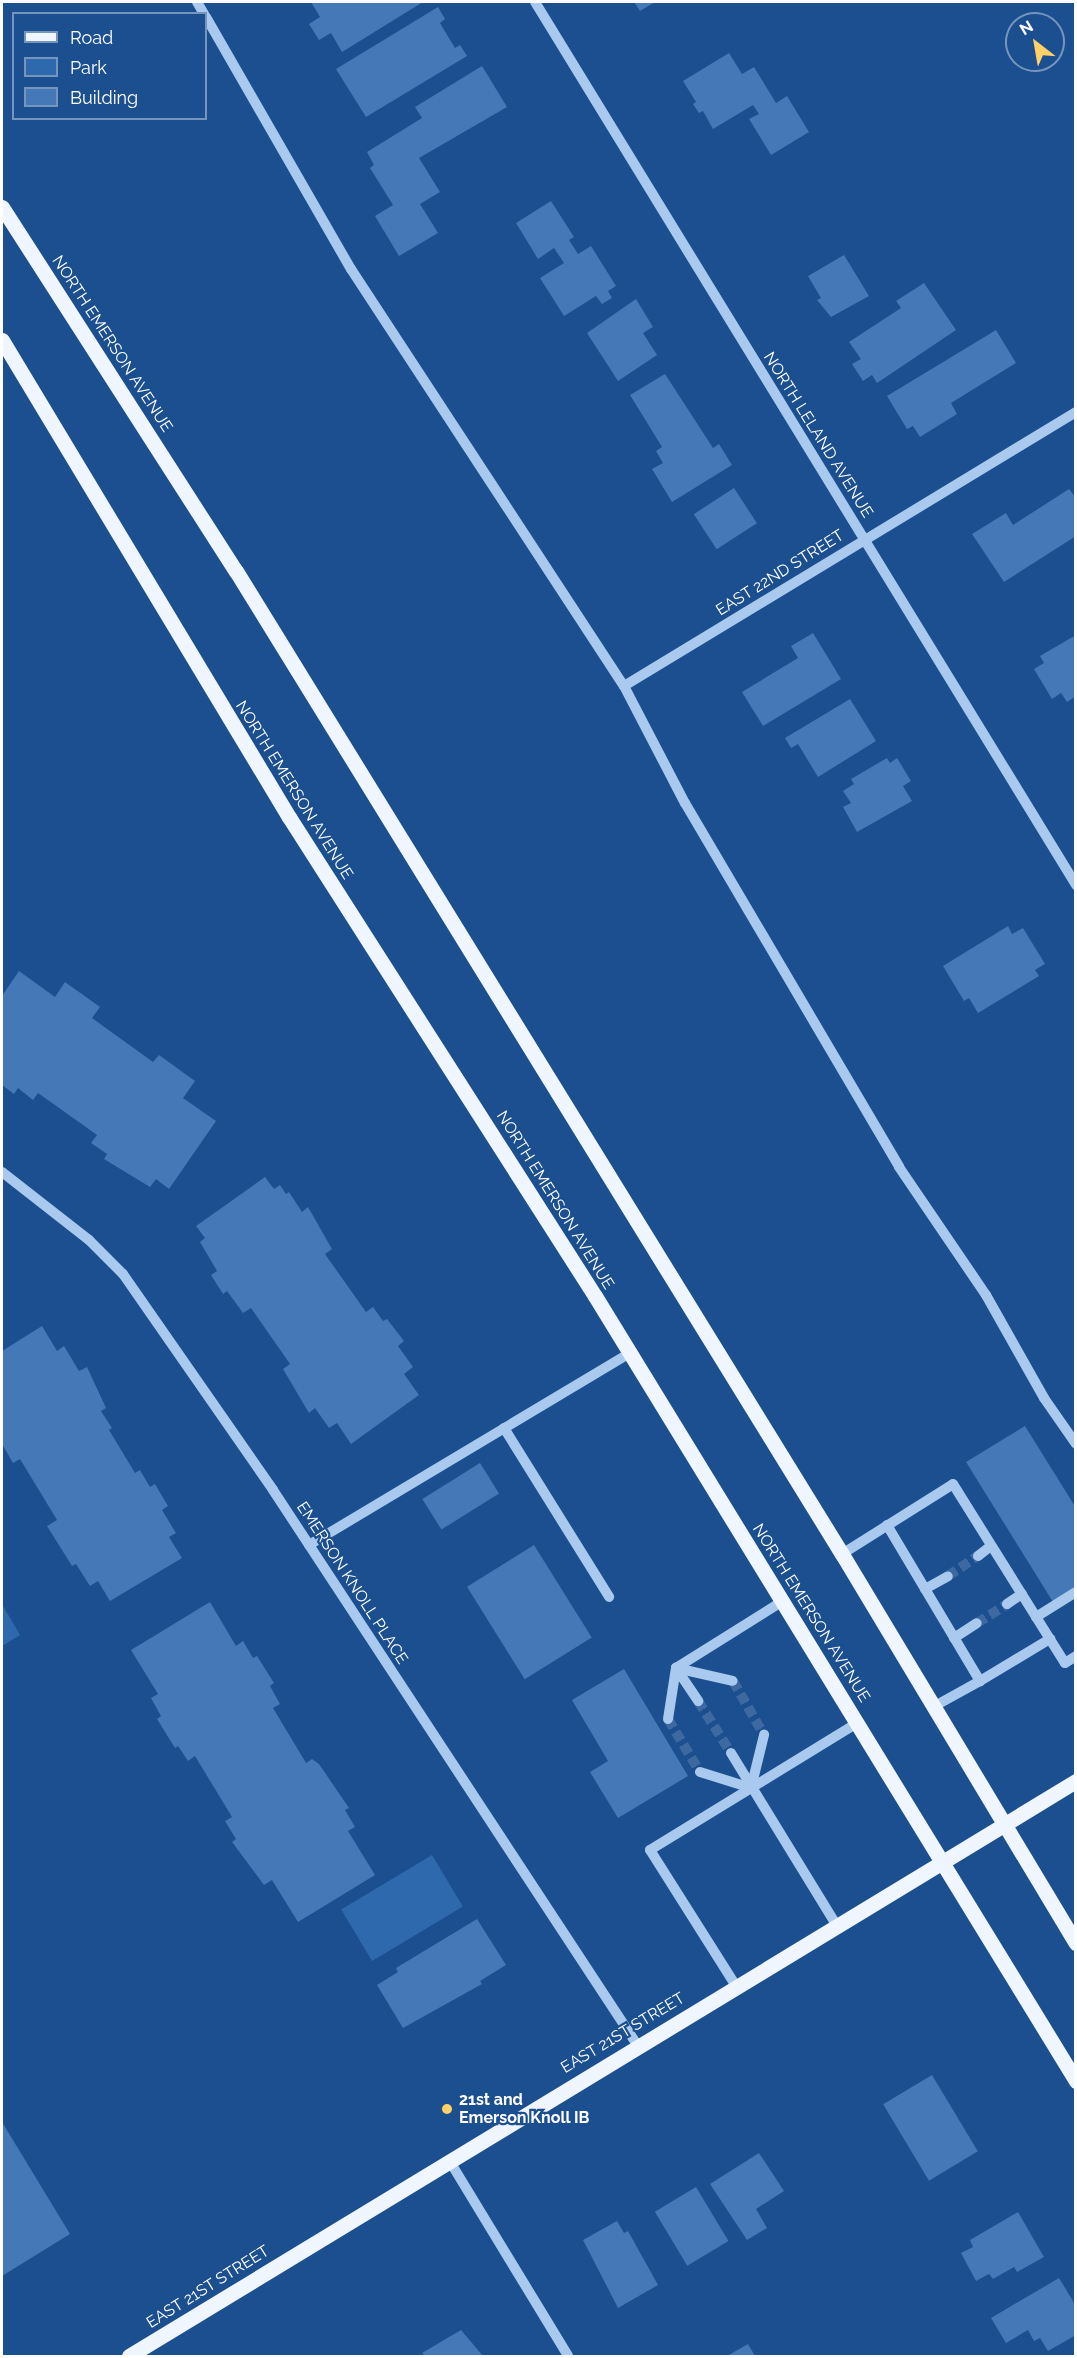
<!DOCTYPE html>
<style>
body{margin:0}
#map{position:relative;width:1077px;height:2358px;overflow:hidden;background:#1b4f8f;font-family:Raleway,sans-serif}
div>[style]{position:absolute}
.green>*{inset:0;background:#2e69ad;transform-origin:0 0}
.building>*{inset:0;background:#4478b7;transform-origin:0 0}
.minor-tunnel>*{height:10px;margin-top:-5px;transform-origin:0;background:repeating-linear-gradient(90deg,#3d69a0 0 10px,transparent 0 15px)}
.minor>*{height:10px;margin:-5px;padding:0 5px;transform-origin:5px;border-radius:5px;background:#a9c9ee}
.major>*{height:15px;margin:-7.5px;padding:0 7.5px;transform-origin:7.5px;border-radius:7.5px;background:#f0f6ff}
.dots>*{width:16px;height:16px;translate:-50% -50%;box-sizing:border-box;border:3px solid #1b4f8f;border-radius:50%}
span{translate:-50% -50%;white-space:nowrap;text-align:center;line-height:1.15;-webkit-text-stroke:4.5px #1b4f8f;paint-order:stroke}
.street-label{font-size:16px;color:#fff}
.poi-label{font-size:16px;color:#fff;font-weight:700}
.left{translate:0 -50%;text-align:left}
.frame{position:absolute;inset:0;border:3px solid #fff;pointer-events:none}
.legend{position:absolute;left:12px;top:12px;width:195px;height:108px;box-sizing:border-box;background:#1b4f8f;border:2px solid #7695bc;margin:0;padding:8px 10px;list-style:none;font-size:18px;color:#fff}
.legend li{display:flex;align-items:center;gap:12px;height:30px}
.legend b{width:30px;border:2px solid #7695bc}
.north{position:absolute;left:1005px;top:12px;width:60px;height:60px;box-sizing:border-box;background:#1b4f8f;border:2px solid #7695bc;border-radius:50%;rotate:329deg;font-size:16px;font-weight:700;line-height:24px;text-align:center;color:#fff}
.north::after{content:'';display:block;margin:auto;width:21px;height:27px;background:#ffd166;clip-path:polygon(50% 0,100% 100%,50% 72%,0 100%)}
</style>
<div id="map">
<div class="green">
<i style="clip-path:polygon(2px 1604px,20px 1635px,2px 1646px)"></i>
<i style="left:432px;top:1855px;width:60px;height:106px;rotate:59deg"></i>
</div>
<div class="building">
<i style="clip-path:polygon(311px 2px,423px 2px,342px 52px,331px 33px,319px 40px,309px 24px,320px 17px)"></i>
<i style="clip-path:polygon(634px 2px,655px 2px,640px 11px)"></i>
<i style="clip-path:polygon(438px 7px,445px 19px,440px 23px,455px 48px,460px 45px,467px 56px,366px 117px,336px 69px)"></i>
<i style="clip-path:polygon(729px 53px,742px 74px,754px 67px,776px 103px,787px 96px,809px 132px,771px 155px,749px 119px,759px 114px,753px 105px,713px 129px,703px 111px,699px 113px,693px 104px,696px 102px,683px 81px)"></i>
<i style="clip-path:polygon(482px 66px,507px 107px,419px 158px,440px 192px,420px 204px,438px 233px,399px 256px,375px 216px,393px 205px,370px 168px,374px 165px,367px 152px,422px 118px,415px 107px)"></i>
<i style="clip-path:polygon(551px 201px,574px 237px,569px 240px,578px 254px,591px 246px,616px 286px,608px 291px,612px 298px,602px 304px,596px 296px,564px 316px,540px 278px,564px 263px,554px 248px,538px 259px,516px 223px)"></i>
<i style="clip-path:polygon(844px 255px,869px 296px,831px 317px,817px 300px,821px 298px,808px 276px)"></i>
<i style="clip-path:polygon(924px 283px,956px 330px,877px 383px,872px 375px,863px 381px,852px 364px,861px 359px,849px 342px,901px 308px,896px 301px)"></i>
<i style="clip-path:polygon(636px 299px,653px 327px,643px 333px,657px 355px,618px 381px,587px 333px)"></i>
<i style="clip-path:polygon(996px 330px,1016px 363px,951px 403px,957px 414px,920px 437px,913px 426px,907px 429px,887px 396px)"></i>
<i style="clip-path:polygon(665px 374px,713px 448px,719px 444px,732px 465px,672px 502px,652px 469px,663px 463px,656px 451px,662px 447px,630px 395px)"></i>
<i style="left:734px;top:488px;width:42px;height:48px;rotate:57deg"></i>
<i style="clip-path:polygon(1069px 489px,1076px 498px,1076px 536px,1004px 582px,972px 534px,1006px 513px,1013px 525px)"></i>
<i style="clip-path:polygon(813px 633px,841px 679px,763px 726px,742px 692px,798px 658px,791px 646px)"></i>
<i style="clip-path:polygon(1076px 635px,1076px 696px,1067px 702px,1061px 693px,1052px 699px,1034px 669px,1044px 663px,1040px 656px)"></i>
<i style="clip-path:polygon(850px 699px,876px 741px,818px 777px,798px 744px,791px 748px,785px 738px)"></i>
<i style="clip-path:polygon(887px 758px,890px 763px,897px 758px,911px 781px,903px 786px,912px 801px,857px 832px,843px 807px,851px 803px,843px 791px,854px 784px,851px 779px)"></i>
<i style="clip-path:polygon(1008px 926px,1012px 934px,1023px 928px,1045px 964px,1035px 970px,1039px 976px,978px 1013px,969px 998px,964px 1001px,943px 966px)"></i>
<i style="clip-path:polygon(19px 971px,55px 997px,65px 982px,100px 1007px,92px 1018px,153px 1062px,159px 1055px,195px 1081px,183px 1098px,216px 1121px,169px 1189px,156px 1179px,150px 1187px,104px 1159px,107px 1154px,91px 1143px,97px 1135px,38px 1093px,33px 1100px,18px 1088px,14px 1094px,2px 1085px,2px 996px)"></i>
<i style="clip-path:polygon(265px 1177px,274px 1189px,280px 1185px,286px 1194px,289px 1192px,302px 1212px,308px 1207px,332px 1249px,325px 1254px,366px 1312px,373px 1307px,383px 1321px,387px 1319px,404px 1341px,398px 1346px,413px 1367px,404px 1374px,419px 1395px,351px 1444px,337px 1423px,329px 1428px,315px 1408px,309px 1413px,283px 1369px,290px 1364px,251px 1308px,243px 1313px,227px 1291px,223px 1294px,211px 1275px,217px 1271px,200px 1242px,205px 1238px,196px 1226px)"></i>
<i style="clip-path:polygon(42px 1326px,57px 1351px,64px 1346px,79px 1371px,87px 1367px,106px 1408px,101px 1411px,112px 1428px,109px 1430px,135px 1473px,140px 1470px,150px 1487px,155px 1484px,168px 1506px,162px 1510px,176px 1533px,169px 1537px,182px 1558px,110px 1601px,98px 1581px,90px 1586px,76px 1564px,72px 1566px,47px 1526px,57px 1520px,20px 1459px,13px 1463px,2px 1444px,2px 1351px)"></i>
<i style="clip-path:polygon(1025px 1426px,1076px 1508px,1076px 1588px,1053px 1602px,966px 1462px)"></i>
<i style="left:480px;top:1463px;width:36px;height:68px;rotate:58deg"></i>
<i style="left:534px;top:1545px;width:109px;height:79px;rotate:58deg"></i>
<i style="clip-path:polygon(210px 1602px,236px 1646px,243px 1641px,253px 1658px,257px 1656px,274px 1683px,270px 1686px,280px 1704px,273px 1708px,306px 1763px,312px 1759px,319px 1764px,349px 1808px,345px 1810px,355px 1827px,348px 1831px,375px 1875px,298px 1922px,272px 1880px,264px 1885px,232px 1842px,236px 1839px,225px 1821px,232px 1817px,195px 1756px,188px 1761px,178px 1746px,175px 1748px,157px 1719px,161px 1716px,151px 1698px,158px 1694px,131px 1650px)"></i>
<i style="clip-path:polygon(624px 1669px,688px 1776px,618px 1818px,590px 1772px,608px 1761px,572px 1700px)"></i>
<i style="clip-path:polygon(477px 1919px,506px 1965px,480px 1981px,482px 1984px,403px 2028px,377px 1985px,398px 1972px,396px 1968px)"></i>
<i style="left:932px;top:2075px;width:89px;height:57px;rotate:59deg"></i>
<i style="clip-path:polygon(2px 2122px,70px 2234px,2px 2276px)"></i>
<i style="clip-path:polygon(759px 2153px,784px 2191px,756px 2209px,767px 2228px,747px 2240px,710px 2184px)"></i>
<i style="left:696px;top:2187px;width:63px;height:48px;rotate:59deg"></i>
<i style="clip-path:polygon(1018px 2212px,1044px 2257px,1017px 2272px,1014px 2267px,993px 2279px,989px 2274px,976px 2281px,961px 2253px,973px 2247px,970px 2240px)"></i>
<i style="clip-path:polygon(617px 2221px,624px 2233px,628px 2231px,658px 2285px,618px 2308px,583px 2240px)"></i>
<i style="clip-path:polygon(1059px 2278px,1076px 2306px,1076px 2335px,1048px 2351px,1040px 2338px,1034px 2341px,1028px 2330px,1006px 2343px,991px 2318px)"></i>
<i style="clip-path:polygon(461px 2330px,483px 2356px,425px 2356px,422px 2353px)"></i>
<i style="clip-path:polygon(748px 2344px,755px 2356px,727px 2356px)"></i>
</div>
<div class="minor-tunnel">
<i style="left:948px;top:1576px;width:36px;rotate:-34deg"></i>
<i style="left:977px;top:1623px;width:36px;rotate:-32deg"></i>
<i style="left:733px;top:1681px;width:62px;rotate:60.1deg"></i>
<i style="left:698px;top:1701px;width:62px;rotate:57.6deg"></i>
<i style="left:668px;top:1719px;width:62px;rotate:58.9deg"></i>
</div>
<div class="minor">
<i style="left:197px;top:2px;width:14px;rotate:60deg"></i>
<i style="left:535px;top:2px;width:1036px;rotate:58.5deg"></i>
<i style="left:206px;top:17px;width:291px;rotate:60.1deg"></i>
<i style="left:351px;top:269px;width:498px;rotate:56.8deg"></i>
<i style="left:624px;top:686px;width:132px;rotate:62.5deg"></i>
<i style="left:685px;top:803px;width:422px;rotate:59.5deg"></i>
<i style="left:899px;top:1167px;width:155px;rotate:55.8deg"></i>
<i style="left:986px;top:1295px;width:118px;rotate:60.6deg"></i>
<i style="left:1044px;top:1398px;width:56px;rotate:55.2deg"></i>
<i style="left:624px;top:686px;width:529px;rotate:-31.22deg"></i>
<i style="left:2px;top:1172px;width:110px;rotate:38deg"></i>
<i style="left:89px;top:1240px;width:48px;rotate:45deg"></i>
<i style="left:123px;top:1274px;width:263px;rotate:55.2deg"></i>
<i style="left:273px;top:1490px;width:665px;rotate:56.72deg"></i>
<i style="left:504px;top:1428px;width:199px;rotate:58.1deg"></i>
<i style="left:887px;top:1525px;width:182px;rotate:59.2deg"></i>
<i style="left:980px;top:1681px;width:82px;rotate:-31deg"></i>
<i style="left:309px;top:1545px;width:374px;rotate:-30.9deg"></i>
<i style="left:842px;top:1554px;width:131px;rotate:-32.2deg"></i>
<i style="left:953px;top:1484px;width:211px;rotate:58deg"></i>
<i style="left:1065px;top:1663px;width:13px;rotate:-32deg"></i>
<i style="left:978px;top:1556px;width:16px;rotate:-38deg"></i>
<i style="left:925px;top:1589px;width:26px;rotate:-29deg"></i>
<i style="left:1007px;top:1604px;width:18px;rotate:-34deg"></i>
<i style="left:1036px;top:1617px;width:47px;rotate:-32deg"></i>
<i style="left:954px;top:1638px;width:27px;rotate:-33deg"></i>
<i style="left:676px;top:1668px;width:58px;rotate:12.8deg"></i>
<i style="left:676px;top:1668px;width:40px;rotate:56deg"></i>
<i style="left:933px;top:1707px;width:54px;rotate:-29deg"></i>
<i style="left:668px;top:1719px;width:52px;rotate:-81.1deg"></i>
<i style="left:676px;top:1668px;width:126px;rotate:-32.1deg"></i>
<i style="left:731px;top:1753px;width:203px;rotate:58.5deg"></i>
<i style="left:700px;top:1772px;width:53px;rotate:17.4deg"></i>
<i style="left:751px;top:1788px;width:55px;rotate:-76.2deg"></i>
<i style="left:736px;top:1986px;width:161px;rotate:-122.3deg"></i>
<i style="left:650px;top:1850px;width:243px;rotate:-31.5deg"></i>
<i style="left:449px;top:2160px;width:229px;rotate:58.7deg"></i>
</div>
<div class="major">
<i style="left:2px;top:207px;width:433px;rotate:57.3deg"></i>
<i style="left:236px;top:571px;width:1155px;rotate:58.35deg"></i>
<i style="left:842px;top:1554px;width:454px;rotate:59deg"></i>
<i style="left:2px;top:340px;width:557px;rotate:58.97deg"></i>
<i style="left:289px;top:817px;width:568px;rotate:57.43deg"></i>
<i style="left:595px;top:1296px;width:921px;rotate:58.5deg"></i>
<i style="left:129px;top:2356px;width:1108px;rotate:-31.27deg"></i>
</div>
<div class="dots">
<i style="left:447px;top:2109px;background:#ffd166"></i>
</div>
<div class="street-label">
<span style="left:112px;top:344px;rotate:57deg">NORTH EMERSON AVENUE</span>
<span style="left:818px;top:435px;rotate:58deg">NORTH LELAND AVENUE</span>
<span style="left:780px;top:573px;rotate:-32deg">EAST 22ND STREET</span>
<span style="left:294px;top:790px;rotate:58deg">NORTH EMERSON AVENUE</span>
<span style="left:555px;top:1200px;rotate:58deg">NORTH EMERSON AVENUE</span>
<span style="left:352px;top:1583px;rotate:57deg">EMERSON KNOLL PLACE</span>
<span style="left:811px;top:1613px;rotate:58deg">NORTH EMERSON AVENUE</span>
<span style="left:623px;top:2033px;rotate:-31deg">EAST 21ST STREET</span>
<span style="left:208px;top:2287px;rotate:-32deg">EAST 21ST STREET</span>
</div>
<div class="poi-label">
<span class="left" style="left:459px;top:2109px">21st and<br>Emerson Knoll IB</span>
</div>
<div class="frame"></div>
<ul class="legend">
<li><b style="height:8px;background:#f0f6ff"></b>Road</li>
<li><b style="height:16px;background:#2e69ad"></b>Park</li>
<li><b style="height:16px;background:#4478b7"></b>Building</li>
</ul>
<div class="north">N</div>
</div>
